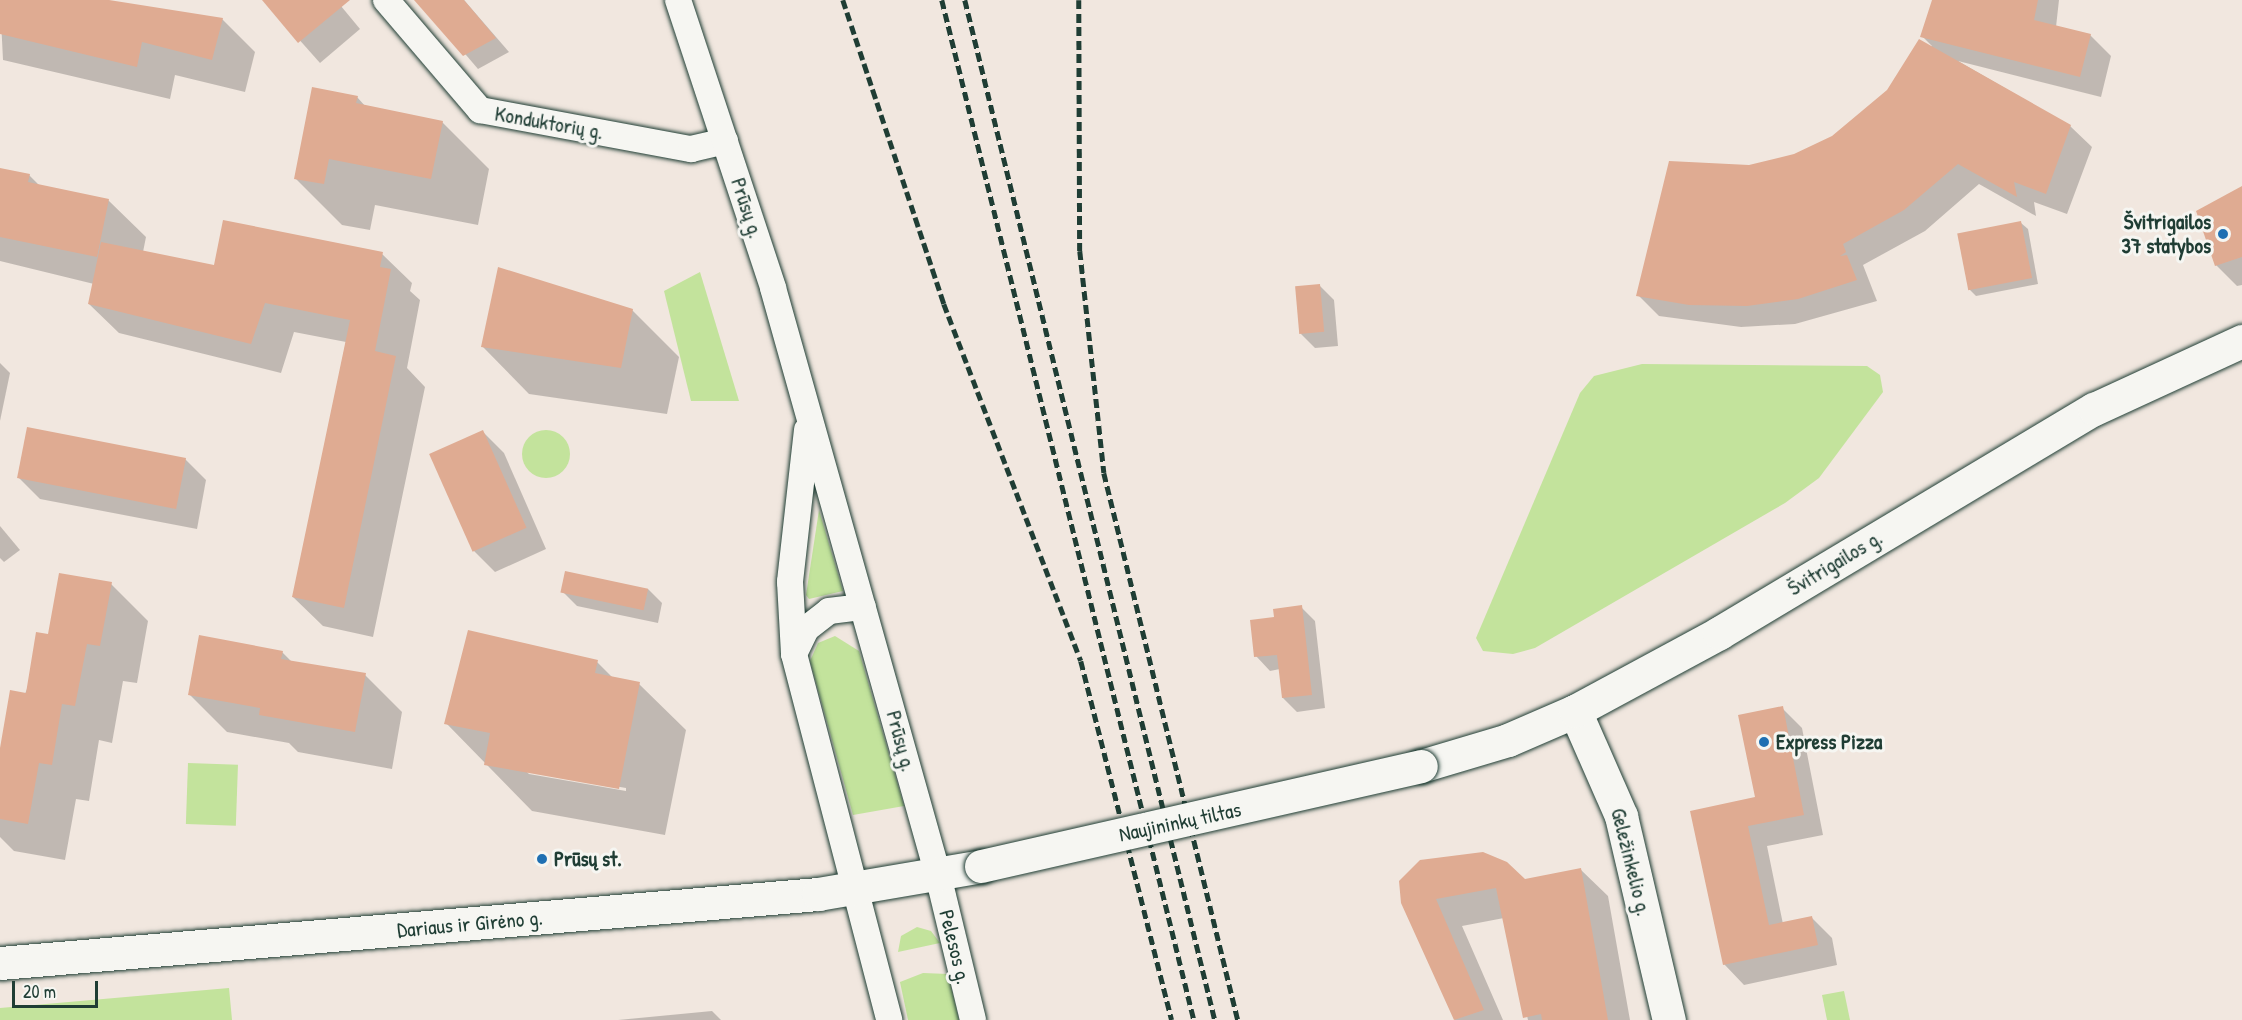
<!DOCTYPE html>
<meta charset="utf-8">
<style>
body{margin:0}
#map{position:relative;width:2242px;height:1020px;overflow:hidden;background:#f1e7df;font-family:"Patrick Hand",sans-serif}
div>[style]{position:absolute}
.green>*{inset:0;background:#c3e39c;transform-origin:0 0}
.round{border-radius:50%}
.shadow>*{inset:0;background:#0003}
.building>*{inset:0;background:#dfab92;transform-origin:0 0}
.roads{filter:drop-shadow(0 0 2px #1f3d34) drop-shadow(0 0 2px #1f3d34)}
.minor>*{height:26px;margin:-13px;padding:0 13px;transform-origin:13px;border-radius:13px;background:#f6f6f2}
.secondary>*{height:33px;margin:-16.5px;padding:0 16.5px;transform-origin:16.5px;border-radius:16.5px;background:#f6f6f2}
.primary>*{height:33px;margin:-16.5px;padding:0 16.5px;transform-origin:16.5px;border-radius:16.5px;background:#f6f6f2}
.rail>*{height:4.5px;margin-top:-2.25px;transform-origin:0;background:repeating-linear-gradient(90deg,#1f3d34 0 9px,transparent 0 13.5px)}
.bridges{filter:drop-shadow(0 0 2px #1f3d34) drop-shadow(0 0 2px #1f3d34)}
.primary-bridge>*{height:33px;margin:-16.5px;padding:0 16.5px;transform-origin:16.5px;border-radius:16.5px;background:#f6f6f2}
.dots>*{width:16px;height:16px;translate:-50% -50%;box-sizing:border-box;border:3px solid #f6f6f2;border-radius:50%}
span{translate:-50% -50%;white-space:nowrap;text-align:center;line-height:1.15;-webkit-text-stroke:6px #f6f6f2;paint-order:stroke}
.street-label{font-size:21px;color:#1f3d34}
.poi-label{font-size:21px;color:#1f3d34;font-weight:700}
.right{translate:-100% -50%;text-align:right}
.left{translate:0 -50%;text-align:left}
.scale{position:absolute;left:12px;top:981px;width:86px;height:27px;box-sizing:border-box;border:3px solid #1f3d34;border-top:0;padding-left:8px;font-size:18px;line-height:21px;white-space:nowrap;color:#1f3d34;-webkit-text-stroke:4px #f6f6f2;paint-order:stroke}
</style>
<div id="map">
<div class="green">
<i style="clip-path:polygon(700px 272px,739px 401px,691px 401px,664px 291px)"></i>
<i style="clip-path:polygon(1642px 364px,1867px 366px,1880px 375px,1883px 392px,1819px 478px,1785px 503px,1535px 648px,1513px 654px,1483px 651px,1476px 638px,1580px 393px,1594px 376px)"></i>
<i class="round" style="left:522px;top:430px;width:48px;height:48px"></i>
<i style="clip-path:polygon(819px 510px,843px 591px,809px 599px,806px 595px)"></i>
<i style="clip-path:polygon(835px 636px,859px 651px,904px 806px,853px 815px,810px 661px,818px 643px)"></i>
<i style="left:188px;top:763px;width:50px;height:61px;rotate:2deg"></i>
<i style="clip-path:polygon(917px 927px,931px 931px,940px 943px,898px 952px,901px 936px)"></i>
<i style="clip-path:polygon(923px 973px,948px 974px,959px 1020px,908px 1020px,900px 982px)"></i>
<i style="clip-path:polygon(229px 988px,232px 1020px,0 1020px,0 1008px)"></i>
<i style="clip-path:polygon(1844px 991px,1850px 1020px,1827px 1020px,1822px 995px)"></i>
</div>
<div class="shadow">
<i style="clip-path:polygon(0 0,101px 0,222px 19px,255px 52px,245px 92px,175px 75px,170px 99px,3px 60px)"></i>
<i style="clip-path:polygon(264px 0,336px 0,360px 29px,320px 63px)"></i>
<i style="clip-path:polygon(419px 0,464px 0,509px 52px,478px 69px)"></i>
<i style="clip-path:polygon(1933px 0,2059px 0,2056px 27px,2090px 35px,2111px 56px,2101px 97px,1958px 61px,2070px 126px,2092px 147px,2067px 214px,2034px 202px,2036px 216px,1979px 184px,1925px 231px,1863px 265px,1877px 301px,1795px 324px,1741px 327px,1659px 316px,1638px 295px,1749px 167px,1795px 156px,1833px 137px,1888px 91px,1932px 46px,1922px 36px)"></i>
<i style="clip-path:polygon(357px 97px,366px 107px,442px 122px,489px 169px,478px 225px,375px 205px,370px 230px,342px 225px,295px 178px)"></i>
<i style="clip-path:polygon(0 169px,29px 175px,40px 186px,108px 200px,146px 237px,143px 252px,215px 267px,382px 254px,412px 283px,410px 291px,420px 300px,407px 368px,425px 387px,373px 637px,323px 626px,293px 597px,346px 342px,294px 332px,281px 373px,119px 333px,89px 304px,94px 284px,0 261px)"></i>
<i style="clip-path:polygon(2242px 187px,2242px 285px,2237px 286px,2216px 265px)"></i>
<i style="clip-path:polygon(2021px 223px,2028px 229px,2038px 284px,1976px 296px,1969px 289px)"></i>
<i style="clip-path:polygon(499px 269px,632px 310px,679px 357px,667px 414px,529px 394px,483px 347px)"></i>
<i style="clip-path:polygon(1320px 286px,1334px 300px,1338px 346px,1315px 348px,1301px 334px)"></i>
<i style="clip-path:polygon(0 363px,10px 373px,0 421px)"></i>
<i style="clip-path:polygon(483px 432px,504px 453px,546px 549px,495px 572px,474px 551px)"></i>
<i style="clip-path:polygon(185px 459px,206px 480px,197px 529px,40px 499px,19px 478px)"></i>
<i style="clip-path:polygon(0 526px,20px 550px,4px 562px,0 558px)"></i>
<i style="clip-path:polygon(111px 584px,148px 621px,137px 683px,123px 681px,112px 743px,99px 740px,89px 801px,76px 799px,65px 860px,14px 851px,0 837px,0 754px,49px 636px)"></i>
<i style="clip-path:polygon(648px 589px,662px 603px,658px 623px,577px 606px,563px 592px)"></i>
<i style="clip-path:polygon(1301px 607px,1315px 621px,1325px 708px,1297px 712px,1283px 698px,1280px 669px,1270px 671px,1256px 656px)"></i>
<i style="clip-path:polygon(282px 652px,292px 662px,365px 675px,402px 712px,392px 769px,298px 752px,289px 743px,227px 732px,190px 695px)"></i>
<i style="clip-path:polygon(evenodd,597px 662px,614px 679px,639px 684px,686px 730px,665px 835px,532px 811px,446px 723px,597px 662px,526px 771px,626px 788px,626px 791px,529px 774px,526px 771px)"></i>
<i style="clip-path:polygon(1782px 708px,1802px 728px,1823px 835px,1767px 846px,1783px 924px,1812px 918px,1832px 938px,1837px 965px,1744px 985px,1724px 964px,1692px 812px,1757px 798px)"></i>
<i style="clip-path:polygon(1421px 862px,1525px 881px,1580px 869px,1608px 896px,1630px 1020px,1528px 1020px,1504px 918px,1462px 926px,1503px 1020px,1455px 1020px,1402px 903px,1401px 881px)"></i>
<i style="clip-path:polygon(712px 1011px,721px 1020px,618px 1020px)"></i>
</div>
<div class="building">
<i style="clip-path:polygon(0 0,109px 0,223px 18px,212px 60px,142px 42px,137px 67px,0 34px)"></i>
<i style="clip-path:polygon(262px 0,350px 0,298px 43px)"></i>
<i style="clip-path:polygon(414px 0,464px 0,496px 38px,463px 56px)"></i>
<i style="clip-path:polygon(1932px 0,2038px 0,2034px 20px,2091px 34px,2080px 77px,1920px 37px)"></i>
<i style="clip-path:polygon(1919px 39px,2071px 125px,2046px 194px,2014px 182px,2017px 197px,1958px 164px,1904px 210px,1843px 244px,1846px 252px,1840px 256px,1847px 255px,1857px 280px,1798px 299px,1747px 306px,1689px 305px,1636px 296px,1669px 161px,1749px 165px,1794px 154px,1832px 136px,1887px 90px)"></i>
<i style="clip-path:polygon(312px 87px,358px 96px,356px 103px,443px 121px,431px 179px,329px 159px,324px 184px,294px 179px)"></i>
<i style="clip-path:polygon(0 168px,30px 174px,28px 182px,109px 199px,97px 257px,0 237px)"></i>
<i style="clip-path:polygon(2242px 186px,2242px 257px,2215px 266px,2196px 211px)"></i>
<i style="clip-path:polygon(223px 220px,383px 252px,380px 267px,391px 269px,375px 351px,396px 356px,344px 608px,292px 597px,350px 320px,265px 303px,251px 344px,88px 304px,101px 242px,214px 265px)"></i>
<i style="left:2021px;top:221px;width:58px;height:65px;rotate:79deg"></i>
<i style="clip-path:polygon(498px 267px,633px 309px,621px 368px,481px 347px)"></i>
<i style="left:1320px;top:284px;width:48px;height:25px;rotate:85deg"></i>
<i style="left:27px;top:427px;width:162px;height:52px;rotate:11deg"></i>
<i style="left:483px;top:430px;width:107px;height:59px;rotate:66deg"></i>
<i style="left:565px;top:571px;width:85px;height:22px;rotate:12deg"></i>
<i style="clip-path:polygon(59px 573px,112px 582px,100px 646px,87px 644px,75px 706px,62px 704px,52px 765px,39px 763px,28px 824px,0 819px,0 748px,10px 690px,26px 693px,36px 632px,48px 634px)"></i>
<i style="clip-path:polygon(1302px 605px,1312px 695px,1282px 698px,1277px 655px,1254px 657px,1250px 620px,1274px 617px,1273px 609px)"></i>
<i style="clip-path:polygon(468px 630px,598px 660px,595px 673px,640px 682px,619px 789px,484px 765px,490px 733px,444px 724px)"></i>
<i style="clip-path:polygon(199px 635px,283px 651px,281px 659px,366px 673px,355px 732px,259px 715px,260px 708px,188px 695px)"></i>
<i style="clip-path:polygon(1783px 706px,1804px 815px,1748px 826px,1769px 925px,1812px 916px,1818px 945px,1723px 965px,1690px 811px,1755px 797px,1738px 715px)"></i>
<i style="clip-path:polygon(1483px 852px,1507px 862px,1525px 879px,1581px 868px,1608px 1020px,1542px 1020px,1541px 1014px,1523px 1018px,1496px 888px,1436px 899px,1484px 1010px,1454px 1020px,1401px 903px,1399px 881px,1420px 860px)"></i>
</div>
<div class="roads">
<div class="minor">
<i style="left:386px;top:0;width:145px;rotate:49.5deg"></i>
<i style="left:480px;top:110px;width:215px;rotate:10.5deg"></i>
<i style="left:691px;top:149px;width:35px;rotate:-13deg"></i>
<i style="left:678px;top:0;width:303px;rotate:71.7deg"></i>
<i style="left:773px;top:288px;width:610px;rotate:74.3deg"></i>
<i style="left:938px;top:875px;width:149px;rotate:76.4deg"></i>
<i style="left:807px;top:430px;width:153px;rotate:96.4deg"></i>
<i style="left:790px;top:582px;width:72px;rotate:86.8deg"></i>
<i style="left:794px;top:654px;width:378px;rotate:75.4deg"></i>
<i style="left:794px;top:654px;width:28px;rotate:-64deg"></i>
<i style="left:806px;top:629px;width:29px;rotate:-38deg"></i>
<i style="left:829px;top:611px;width:34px;rotate:-7deg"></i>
</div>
<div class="secondary">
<i style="left:1575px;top:711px;width:115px;rotate:66.3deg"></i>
<i style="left:1621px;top:816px;width:210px;rotate:76.8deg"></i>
</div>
<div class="primary">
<i style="left:1421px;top:766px;width:91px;rotate:-16.6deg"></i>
<i style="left:1508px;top:740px;width:73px;rotate:-23.4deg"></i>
<i style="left:1575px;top:711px;width:164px;rotate:-28.4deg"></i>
<i style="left:1719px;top:633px;width:437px;rotate:-30.9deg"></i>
<i style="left:2094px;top:409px;width:163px;rotate:-24.7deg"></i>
<i style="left:0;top:963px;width:821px;rotate:-4.82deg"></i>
<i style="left:818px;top:894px;width:165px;rotate:-9.7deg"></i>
</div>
</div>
<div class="rail">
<i style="left:843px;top:0;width:320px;rotate:71.6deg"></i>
<i style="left:944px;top:304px;width:382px;rotate:69deg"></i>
<i style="left:1081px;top:661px;width:370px;rotate:75.8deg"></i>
<i style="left:942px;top:0;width:1051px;rotate:76.12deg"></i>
<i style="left:965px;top:0;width:1050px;rotate:76.23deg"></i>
<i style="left:1079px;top:0;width:251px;rotate:89.8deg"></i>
<i style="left:1080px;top:251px;width:223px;rotate:83.8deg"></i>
<i style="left:1104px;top:473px;width:563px;rotate:76.24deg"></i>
</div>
<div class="bridges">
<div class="primary-bridge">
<i style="left:981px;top:866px;width:451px;rotate:-12.8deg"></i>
</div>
</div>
<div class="dots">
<i style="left:2223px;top:234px;background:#1f6fb2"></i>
<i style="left:1764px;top:742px;background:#1f6fb2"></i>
<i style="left:542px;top:859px;background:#1f6fb2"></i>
</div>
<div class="street-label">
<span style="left:549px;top:123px;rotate:10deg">Konduktorių g.</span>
<span style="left:747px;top:208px;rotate:72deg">Prūsų g.</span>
<span style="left:1835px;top:563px;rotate:-31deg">Švitrigailos g.</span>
<span style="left:901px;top:741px;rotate:75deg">Prūsų g.</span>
<span style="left:1180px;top:822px;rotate:-12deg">Naujininkų tiltas</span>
<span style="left:1631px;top:862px;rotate:76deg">Geležinkelio g.</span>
<span style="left:470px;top:924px;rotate:-5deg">Dariaus ir Girėno g.</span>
<span style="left:955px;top:947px;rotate:76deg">Pelesos g.</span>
</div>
<div class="poi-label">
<span class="right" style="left:2211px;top:234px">Švitrigailos<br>37 statybos</span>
<span class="left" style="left:1776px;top:742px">Express Pizza</span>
<span class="left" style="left:554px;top:859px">Prūsų st.</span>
</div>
<div class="scale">20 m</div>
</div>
